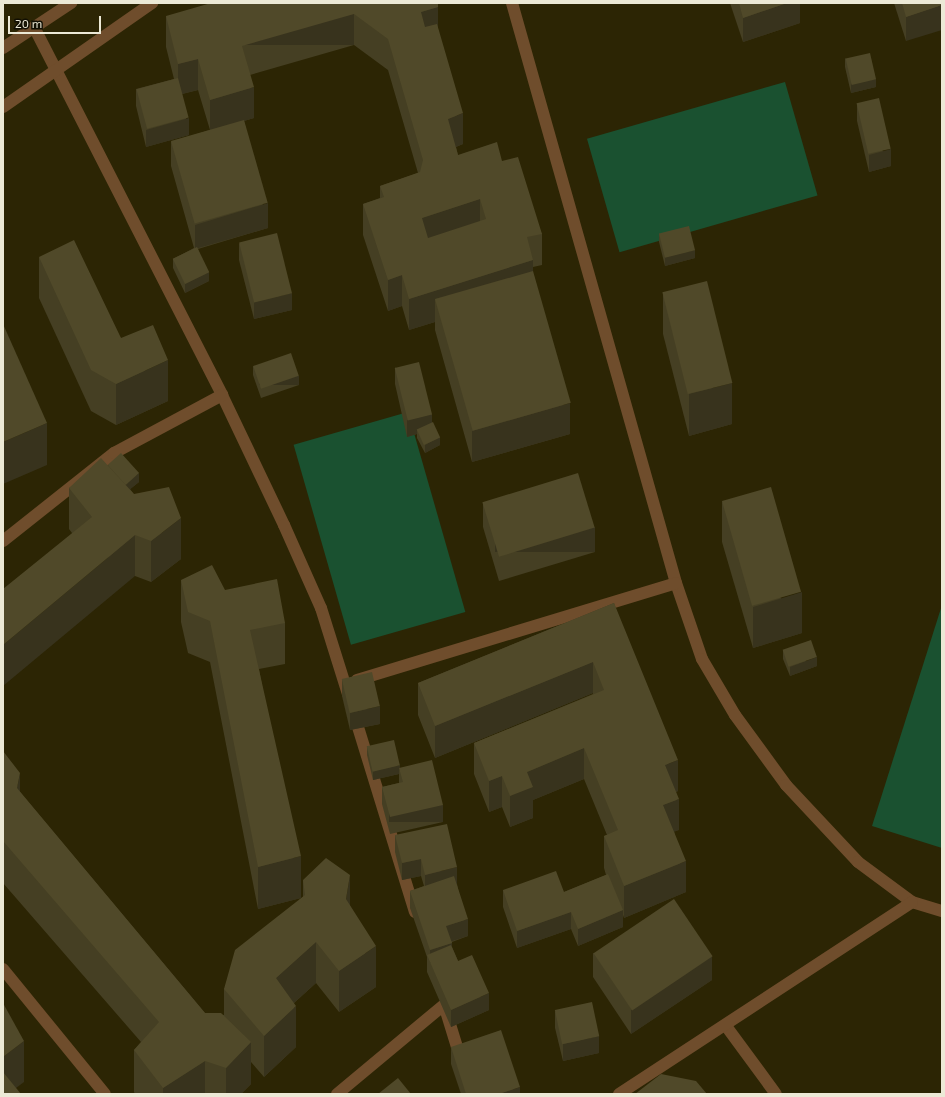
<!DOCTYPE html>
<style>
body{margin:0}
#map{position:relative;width:945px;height:1097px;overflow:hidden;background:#2c2504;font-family:"Exo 2",sans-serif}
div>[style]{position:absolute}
.green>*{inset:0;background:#1a5130;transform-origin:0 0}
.street>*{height:12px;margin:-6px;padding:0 6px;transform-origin:6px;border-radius:6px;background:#6f4d2c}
.wall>*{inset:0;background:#453f23}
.shaded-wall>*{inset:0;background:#38331d;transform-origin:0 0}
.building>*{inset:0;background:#504929;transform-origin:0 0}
span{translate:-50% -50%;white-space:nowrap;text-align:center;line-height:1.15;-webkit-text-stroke:4px #110f03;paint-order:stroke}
.frame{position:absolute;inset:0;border:4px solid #ece9d6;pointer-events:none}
.scale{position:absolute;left:8px;top:16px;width:93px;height:18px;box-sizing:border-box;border:2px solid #ece9d6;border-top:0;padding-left:5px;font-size:12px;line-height:14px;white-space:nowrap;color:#ece9d6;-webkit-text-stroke:3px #110f03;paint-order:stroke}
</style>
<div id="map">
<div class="green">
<i style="left:785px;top:82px;width:118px;height:206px;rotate:74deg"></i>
<i style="left:408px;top:412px;width:208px;height:119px;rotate:74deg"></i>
<i style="clip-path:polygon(942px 605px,942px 848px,872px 826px)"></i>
</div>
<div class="street">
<i style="left:512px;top:3px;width:603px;rotate:74.21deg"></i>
<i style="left:676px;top:583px;width:80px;rotate:71.1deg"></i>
<i style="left:702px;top:659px;width:65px;rotate:59.5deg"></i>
<i style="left:735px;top:715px;width:87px;rotate:53.9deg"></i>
<i style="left:786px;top:785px;width:105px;rotate:46.9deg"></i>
<i style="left:858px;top:862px;width:67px;rotate:36.5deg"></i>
<i style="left:912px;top:902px;width:31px;rotate:17deg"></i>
<i style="left:34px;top:27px;width:413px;rotate:62.9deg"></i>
<i style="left:222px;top:395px;width:144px;rotate:64.5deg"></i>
<i style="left:284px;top:525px;width:91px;rotate:66deg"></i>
<i style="left:321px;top:608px;width:90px;rotate:72.6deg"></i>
<i style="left:3px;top:48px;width:82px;rotate:-33.5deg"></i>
<i style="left:3px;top:107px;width:182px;rotate:-34.9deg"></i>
<i style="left:3px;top:541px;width:142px;rotate:-38.4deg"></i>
<i style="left:114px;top:453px;width:123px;rotate:-28.2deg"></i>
<i style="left:357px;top:680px;width:333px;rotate:-16.9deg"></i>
<i style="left:354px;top:714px;width:207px;rotate:72.9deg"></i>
<i style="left:3px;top:969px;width:161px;rotate:50.8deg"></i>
<i style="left:445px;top:1008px;width:54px;rotate:72.9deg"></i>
<i style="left:726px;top:1026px;width:84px;rotate:53.7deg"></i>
<i style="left:337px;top:1094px;width:139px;rotate:-39.8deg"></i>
<i style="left:619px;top:1094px;width:350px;rotate:-33.2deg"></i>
</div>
<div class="wall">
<i style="clip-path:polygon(438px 3px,438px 29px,463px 144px,456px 147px,458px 155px,502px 161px,542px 234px,542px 265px,533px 267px,533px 273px,570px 434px,472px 462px,435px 330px,435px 322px,409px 330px,402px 306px,388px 311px,363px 235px,363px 204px,380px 198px,380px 186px,418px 173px,388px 70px,354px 45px,250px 75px,254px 118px,244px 121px,268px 228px,198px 249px,209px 281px,185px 293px,173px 268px,173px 259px,194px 248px,171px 166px,171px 142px,210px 130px,198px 90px,182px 94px,189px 135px,146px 147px,136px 106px,136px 89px,174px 79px,166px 47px,166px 16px)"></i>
<i style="clip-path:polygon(730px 3px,800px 3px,800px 23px,743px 42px)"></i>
<i style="clip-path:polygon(894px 3px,942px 3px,906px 41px)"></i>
<i style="clip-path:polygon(845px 58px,876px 87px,851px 93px,845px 67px)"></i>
<i style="clip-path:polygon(857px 104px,891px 166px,869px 172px,857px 121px)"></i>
<i style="clip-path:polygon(659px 234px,695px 258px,665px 266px,659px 242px)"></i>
<i style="clip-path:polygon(239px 243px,292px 310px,254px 319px,239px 260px)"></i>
<i style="clip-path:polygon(39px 257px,121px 338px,168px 401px,116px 425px,91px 411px,39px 298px)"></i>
<i style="clip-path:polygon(663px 293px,732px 424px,689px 436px,663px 334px)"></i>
<i style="clip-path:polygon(253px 366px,299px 385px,261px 398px,253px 375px)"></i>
<i style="clip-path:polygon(395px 367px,432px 423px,440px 445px,425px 453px,417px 438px,417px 434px,407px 437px,395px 384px)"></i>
<i style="clip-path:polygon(107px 465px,139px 482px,130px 489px,181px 559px,151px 582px,135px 576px,72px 533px,69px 529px,69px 488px)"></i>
<i style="clip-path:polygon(722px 501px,802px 633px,753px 648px,722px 542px)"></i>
<i style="clip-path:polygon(483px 503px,595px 552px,499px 581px,483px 527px)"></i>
<i style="clip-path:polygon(181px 580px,225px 590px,285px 623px,285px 664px,259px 669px,301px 898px,258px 909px,210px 662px,188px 653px,181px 622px)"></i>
<i style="clip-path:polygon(614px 603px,678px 791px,676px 792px,679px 830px,674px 831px,686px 892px,624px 918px,623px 915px,623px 927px,578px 946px,571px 929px,517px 948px,503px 907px,503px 890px,564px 892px,606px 875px,604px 868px,604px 836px,607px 835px,584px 779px,533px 800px,533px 818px,510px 827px,502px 807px,489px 812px,474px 774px,474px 743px,593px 694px,593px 693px,435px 758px,418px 715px,418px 683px)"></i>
<i style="clip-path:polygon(783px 650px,817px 666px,790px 676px,783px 659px)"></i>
<i style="clip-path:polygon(342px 679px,380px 724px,350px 730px,342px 696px)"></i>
<i style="clip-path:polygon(367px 746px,400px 768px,443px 822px,390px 834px,382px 804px,382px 787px,399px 783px,399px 774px,373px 780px,367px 755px)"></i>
<i style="clip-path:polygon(3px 751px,20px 792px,205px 1013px,224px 1015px,224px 989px,303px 897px,303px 880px,350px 906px,376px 987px,339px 1012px,316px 983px,294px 1003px,296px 1047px,264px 1077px,251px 1062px,251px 1084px,241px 1094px,135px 1094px,134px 1092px,134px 1050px,141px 1042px,3px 883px)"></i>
<i style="clip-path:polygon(395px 835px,457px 884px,468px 936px,452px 942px,452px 947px,458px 961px,489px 1010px,451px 1027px,427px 972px,427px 957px,410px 908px,410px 891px,424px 886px,421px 876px,402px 880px,395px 852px)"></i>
<i style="clip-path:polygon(593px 953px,712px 980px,631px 1034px,593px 977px)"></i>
<i style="clip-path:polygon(555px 1011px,599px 1053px,563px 1061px,555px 1028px)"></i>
<i style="clip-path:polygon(451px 1047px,520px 1094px,461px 1094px,451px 1064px)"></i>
</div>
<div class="shaded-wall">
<i style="clip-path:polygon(787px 3px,800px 3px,800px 23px,743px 42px,743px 18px)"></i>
<i style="clip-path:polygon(942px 5px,942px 30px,906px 41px,906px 17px)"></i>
<i style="clip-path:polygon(438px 7px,438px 38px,421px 44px,421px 12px)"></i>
<i style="left:354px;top:14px;width:31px;height:116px;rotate:90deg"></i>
<i style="clip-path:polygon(198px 59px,198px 90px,178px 95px,178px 64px)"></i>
<i style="clip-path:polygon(876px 79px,876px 87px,851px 93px,851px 84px)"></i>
<i style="clip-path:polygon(254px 87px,254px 118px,210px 131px,210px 100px)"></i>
<i style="clip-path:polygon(463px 113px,463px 144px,448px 150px,448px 119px)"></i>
<i style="clip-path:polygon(189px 118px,189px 135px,146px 147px,146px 130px)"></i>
<i style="clip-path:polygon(891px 149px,891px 166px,869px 172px,869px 155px)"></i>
<i style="clip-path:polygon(480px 199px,480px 231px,422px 249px,422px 218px)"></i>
<i style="clip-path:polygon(268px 203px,268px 228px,195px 249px,195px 225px)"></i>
<i style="clip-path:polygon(695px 250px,695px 258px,665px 266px,665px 257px)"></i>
<i style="clip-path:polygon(533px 260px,533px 291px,435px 299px,435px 322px,409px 330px,409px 299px)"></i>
<i style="clip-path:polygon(209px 272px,209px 281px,185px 293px,185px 284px)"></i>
<i style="clip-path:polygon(402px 275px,402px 306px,388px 311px,388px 280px)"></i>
<i style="clip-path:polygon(292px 293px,292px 310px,254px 319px,254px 302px)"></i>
<i style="clip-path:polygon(168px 360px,168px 401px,116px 425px,116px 384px)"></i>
<i style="left:299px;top:376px;width:9px;height:40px;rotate:90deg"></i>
<i style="clip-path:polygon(732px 383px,732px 424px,689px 436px,689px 394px)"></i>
<i style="clip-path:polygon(570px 403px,570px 434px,472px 462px,472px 431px)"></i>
<i style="clip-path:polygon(432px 414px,432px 431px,417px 430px,417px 434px,407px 437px,407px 420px)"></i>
<i style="clip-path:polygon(47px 423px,47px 465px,3px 484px,3px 442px)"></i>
<i style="clip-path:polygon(440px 437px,440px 445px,425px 453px,425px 445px)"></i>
<i style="clip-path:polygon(139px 473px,139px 482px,116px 501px,116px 492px)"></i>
<i style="clip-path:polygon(181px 518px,181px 559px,151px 582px,151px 541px)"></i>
<i style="left:595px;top:527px;width:25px;height:100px;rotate:90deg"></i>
<i style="clip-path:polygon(135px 535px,135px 576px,3px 686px,3px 645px)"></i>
<i style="clip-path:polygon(802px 592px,802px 633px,753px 648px,753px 607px)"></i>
<i style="clip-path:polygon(817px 657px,817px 666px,790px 676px,790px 667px)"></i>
<i style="clip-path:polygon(593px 662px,593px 693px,435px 758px,435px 726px)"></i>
<i style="clip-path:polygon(380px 706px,380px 724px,350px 730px,350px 713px)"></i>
<i style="clip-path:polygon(584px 748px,584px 779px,533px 800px,533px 818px,510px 827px,510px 796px,527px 772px)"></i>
<i style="clip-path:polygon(678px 760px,678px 791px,665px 796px,665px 765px)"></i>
<i style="clip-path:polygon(400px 765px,400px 771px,399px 768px,399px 774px,373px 780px,373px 771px)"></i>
<i style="clip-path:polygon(20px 773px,20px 814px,17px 788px)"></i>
<i style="clip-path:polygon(502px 776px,502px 807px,489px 812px,489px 781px)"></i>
<i style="clip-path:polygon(679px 799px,679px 830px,663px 836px,663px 805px)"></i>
<i style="left:443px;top:805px;width:17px;height:54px;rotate:90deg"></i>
<i style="clip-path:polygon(301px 856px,301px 898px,258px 909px,258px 867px)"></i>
<i style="clip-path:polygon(421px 859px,421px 876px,402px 880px,402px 863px)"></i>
<i style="clip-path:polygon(686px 861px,686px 892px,624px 918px,624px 886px)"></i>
<i style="clip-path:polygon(457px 867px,457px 884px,425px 892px,425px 875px)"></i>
<i style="clip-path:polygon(350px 875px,350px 916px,346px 899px)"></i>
<i style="clip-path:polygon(623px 910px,623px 927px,578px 946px,578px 929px)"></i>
<i style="clip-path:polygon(571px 912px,571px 929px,517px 948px,517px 931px)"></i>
<i style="clip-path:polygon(468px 919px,468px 936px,446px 943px,446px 926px)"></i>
<i style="clip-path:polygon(316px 942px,316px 983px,276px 1019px,276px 978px)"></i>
<i style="clip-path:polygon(452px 943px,452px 960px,430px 963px,430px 950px)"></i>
<i style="clip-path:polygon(376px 946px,376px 987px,339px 1012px,339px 971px)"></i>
<i style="clip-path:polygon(712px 956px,712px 980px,631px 1034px,631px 1010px)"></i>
<i style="clip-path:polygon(489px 993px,489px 1010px,451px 1027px,451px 1010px)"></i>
<i style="clip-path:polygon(296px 1006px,296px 1047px,264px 1077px,264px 1036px)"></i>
<i style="clip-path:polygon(599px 1036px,599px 1053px,563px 1061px,563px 1044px)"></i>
<i style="clip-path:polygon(24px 1041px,24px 1082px,8px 1094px,3px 1094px,3px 1057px)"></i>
<i style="clip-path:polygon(251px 1042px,251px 1084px,241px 1094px,226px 1094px,226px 1068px)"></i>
<i style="clip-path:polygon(205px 1061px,205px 1094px,163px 1094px,163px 1088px)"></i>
<i style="clip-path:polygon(520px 1087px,520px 1094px,499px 1094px)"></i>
</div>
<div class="building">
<i style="clip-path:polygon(evenodd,211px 3px,438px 3px,438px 7px,421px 12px,425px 27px,437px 24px,463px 113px,448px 119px,458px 155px,497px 142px,502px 161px,518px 157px,542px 234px,527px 237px,533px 260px,409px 299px,402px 275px,388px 280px,363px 204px,384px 197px,380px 186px,420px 172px,423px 160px,388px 39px,354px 14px,242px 46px,254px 87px,210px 100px,198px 59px,178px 64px,166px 16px,211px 3px,480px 199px,486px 219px,428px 238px,422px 218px,480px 199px)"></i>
<i style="clip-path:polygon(739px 3px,787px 3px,743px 18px)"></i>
<i style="clip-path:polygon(902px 3px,942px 3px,942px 5px,906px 17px)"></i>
<i style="left:870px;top:53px;width:27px;height:25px;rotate:77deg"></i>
<i style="left:178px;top:78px;width:41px;height:43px;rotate:75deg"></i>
<i style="left:879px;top:98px;width:52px;height:23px;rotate:77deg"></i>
<i style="left:244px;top:120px;width:86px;height:76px;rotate:74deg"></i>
<i style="left:689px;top:226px;width:25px;height:31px;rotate:76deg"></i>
<i style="left:277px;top:233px;width:62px;height:39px;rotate:76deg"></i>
<i style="clip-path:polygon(74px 240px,121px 338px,153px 325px,168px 360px,116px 384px,91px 370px,39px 257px)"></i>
<i style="left:197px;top:247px;width:28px;height:27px;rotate:64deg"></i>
<i style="left:533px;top:271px;width:137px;height:102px;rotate:74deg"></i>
<i style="left:707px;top:281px;width:105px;height:46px;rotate:76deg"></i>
<i style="clip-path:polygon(3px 324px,47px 423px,3px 442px)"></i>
<i style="left:291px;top:353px;width:24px;height:40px;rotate:71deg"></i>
<i style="left:419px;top:362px;width:54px;height:25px;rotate:76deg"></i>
<i style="left:433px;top:422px;width:17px;height:18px;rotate:65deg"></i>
<i style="left:121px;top:453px;width:27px;height:18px;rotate:48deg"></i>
<i style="clip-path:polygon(101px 458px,134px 494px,169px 487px,181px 518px,151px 541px,135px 535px,3px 645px,3px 589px,92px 517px,69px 488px)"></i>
<i style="left:578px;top:473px;width:57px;height:100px;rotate:73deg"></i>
<i style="left:771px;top:487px;width:109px;height:51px;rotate:74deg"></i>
<i style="clip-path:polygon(212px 565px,225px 590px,277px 579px,285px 623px,250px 630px,301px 856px,258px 867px,210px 621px,188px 612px,181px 580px)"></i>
<i style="clip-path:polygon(614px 603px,678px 760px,665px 765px,679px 799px,663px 805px,686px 861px,624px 886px,604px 836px,618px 830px,584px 748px,527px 772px,533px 787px,510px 796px,502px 776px,489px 781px,474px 743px,604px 690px,593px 662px,435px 726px,418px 683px)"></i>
<i style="left:811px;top:640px;width:18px;height:30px;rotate:71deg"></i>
<i style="left:372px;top:672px;width:35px;height:31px;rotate:77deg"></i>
<i style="left:394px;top:740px;width:26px;height:28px;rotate:77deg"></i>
<i style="clip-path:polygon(3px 751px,20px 773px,17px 788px,205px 1013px,221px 1013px,251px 1042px,226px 1068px,205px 1061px,163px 1088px,134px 1050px,159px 1022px,3px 841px)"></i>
<i style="clip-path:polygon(432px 760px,443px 805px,390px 817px,382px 787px,403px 782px,399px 768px)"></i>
<i style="clip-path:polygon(447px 824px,457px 867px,425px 875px,421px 859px,402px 863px,395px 835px)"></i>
<i style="clip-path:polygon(326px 858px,350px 875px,346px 899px,376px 946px,339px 971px,316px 942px,276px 978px,296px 1006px,264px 1036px,224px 989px,235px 950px,305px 895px,303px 880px)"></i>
<i style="clip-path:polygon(556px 871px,564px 892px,608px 874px,623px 910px,578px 929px,571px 912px,517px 931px,503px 890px)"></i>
<i style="clip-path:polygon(454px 876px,468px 919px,446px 926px,452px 943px,430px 950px,410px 891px)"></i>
<i style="left:674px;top:899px;width:69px;height:97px;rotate:56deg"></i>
<i style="clip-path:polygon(451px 945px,458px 961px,472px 955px,489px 993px,451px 1010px,427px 955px)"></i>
<i style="left:592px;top:1002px;width:35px;height:38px;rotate:78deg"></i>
<i style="clip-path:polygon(3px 1003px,24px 1041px,3px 1057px)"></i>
<i style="clip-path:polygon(501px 1030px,520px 1087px,499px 1094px,466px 1094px,451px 1047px)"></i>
<i style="clip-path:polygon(3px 1072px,21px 1094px,3px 1094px)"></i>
<i style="clip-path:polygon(661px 1074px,696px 1081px,707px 1094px,635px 1094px)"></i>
<i style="clip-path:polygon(398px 1078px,411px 1094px,378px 1094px)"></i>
</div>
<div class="frame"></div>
<div class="scale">20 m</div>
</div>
